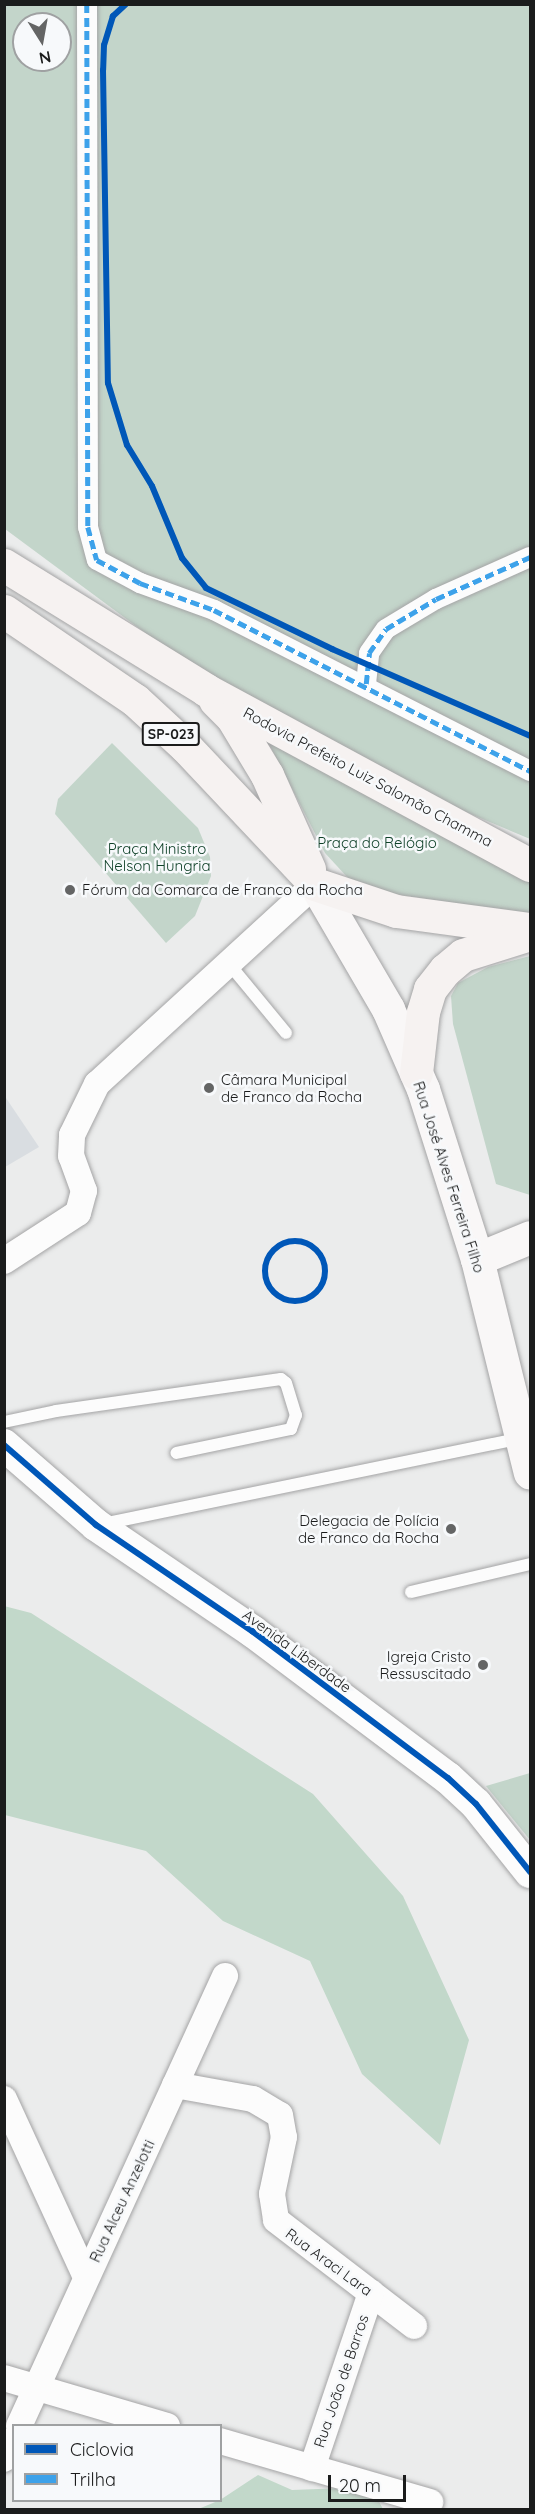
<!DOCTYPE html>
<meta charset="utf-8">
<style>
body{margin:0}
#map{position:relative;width:535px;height:2514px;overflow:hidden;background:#ebecec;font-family:Quicksand,sans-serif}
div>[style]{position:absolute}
.built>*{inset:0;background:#d9dde1}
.green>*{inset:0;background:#c3d5ca}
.forest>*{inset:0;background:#c2d8ca}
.roads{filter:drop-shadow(0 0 2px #a4a4a5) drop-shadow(0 0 2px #a4a4a5)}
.service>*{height:12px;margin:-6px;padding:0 6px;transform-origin:6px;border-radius:6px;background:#fcfcfc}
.pedestrian>*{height:20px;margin:-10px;padding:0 10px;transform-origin:10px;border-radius:10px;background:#fcfcfc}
.minor>*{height:26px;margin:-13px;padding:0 13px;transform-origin:13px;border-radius:13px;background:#fcfcfc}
.tertiary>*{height:32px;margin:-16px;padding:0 16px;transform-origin:16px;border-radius:16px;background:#fcfcfc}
.secondary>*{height:33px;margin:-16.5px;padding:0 16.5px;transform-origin:16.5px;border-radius:16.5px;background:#f9f7f7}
.primary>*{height:33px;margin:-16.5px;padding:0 16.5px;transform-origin:16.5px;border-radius:16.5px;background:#f6f2f1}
.quiet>*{height:4.5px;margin-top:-2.25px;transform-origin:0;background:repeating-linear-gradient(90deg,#3da2ea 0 9px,transparent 0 13.5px)}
.cycleway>*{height:6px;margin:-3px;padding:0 3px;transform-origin:3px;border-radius:3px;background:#0057b8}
.cycleway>.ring{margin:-3px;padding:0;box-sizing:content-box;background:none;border:6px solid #0057b8;border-radius:50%}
.dots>*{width:16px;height:16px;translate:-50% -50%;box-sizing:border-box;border:3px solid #f7f9fb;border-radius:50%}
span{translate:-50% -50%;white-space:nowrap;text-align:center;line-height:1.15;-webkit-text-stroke:5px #f7f9fb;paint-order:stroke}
.shield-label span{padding:2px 4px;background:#f7f9fb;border:2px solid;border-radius:4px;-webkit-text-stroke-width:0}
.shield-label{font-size:14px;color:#1b1c1c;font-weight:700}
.street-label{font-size:15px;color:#1b1c1c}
.park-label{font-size:15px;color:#0f4128}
.poi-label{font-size:15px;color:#1b1c1c}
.left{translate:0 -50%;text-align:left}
.right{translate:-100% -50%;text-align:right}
.frame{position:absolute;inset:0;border:6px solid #1b1c1c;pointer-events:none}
.legend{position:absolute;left:12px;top:2424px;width:210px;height:78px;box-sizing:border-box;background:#f7f9fb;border:2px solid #9fa1a2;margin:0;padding:8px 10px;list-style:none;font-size:18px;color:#1b1c1c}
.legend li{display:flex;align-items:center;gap:12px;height:30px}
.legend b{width:30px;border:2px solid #9fa1a2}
.north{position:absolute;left:12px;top:12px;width:60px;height:60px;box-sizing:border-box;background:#f7f9fb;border:2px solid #9fa1a2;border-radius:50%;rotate:169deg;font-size:16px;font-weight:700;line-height:24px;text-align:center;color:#1b1c1c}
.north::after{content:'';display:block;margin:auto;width:21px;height:27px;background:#646565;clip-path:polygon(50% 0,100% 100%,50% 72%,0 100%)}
.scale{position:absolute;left:328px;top:2475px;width:78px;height:27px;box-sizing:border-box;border:3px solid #1b1c1c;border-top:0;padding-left:8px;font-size:18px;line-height:21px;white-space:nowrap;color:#1b1c1c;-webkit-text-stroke:4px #f7f9fb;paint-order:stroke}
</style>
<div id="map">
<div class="built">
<i style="clip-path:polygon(4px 1095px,39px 1147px,5px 1167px,4px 1167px)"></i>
</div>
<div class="green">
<i style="clip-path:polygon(evenodd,5px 5px,530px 5px,530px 839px,378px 775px,221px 689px,5px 529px,5px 5px,24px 24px,60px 24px,60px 60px,24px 60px,24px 24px)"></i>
<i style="clip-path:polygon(267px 740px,530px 877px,530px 915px,381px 892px,348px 878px,325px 853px)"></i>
<i style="clip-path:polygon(112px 743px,198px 828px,210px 857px,211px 876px,195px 916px,166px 943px,55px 814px,58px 799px)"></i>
<i style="clip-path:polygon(530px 956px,530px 1195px,496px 1184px,453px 1024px,451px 996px,458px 983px,488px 967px)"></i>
<i style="clip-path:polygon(530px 1773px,530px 1840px,486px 1786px)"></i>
</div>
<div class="forest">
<i style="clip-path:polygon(4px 1606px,31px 1613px,313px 1794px,403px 1896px,469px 2040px,440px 2145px,362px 2074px,310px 1961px,223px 1921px,146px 1851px,5px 1815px)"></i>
<i style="clip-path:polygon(258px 2475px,292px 2490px,371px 2487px,383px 2509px,196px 2510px,220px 2500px)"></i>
</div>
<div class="roads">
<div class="service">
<i style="left:230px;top:965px;width:88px;rotate:50.5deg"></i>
<i style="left:4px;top:1422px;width:53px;rotate:-11.9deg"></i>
<i style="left:56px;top:1411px;width:227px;rotate:-8.1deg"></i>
<i style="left:281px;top:1379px;width:6px;rotate:39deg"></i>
<i style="left:286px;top:1383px;width:34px;rotate:73deg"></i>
<i style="left:296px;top:1415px;width:15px;rotate:110deg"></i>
<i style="left:291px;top:1429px;width:117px;rotate:168.2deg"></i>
<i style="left:103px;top:1524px;width:427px;rotate:-11.6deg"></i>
<i style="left:411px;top:1592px;width:122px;rotate:-13.2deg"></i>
</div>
<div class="pedestrian">
<i style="left:87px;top:4px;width:523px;rotate:89.89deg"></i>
<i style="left:88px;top:527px;width:34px;rotate:75deg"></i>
<i style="left:97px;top:560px;width:49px;rotate:28.1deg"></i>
<i style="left:140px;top:583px;width:79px;rotate:20deg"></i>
<i style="left:214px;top:610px;width:355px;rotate:27deg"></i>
<i style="left:366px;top:684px;width:31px;rotate:-84deg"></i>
<i style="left:369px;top:653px;width:29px;rotate:-55deg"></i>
<i style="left:386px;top:629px;width:58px;rotate:-31deg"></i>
<i style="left:436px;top:599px;width:103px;rotate:-24.1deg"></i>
</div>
<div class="minor">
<i style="left:4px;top:1261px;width:88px;rotate:-33deg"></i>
<i style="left:78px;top:1213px;width:23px;rotate:-75deg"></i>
<i style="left:84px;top:1191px;width:37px;rotate:-110deg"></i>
<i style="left:71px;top:1156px;width:21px;rotate:-87deg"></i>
<i style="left:72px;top:1135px;width:57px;rotate:-63.9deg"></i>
<i style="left:97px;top:1084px;width:296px;rotate:-42.5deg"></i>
<i style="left:175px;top:2085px;width:79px;rotate:10.2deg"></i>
<i style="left:253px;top:2099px;width:31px;rotate:31deg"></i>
<i style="left:280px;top:2115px;width:22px;rotate:80deg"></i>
<i style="left:284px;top:2137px;width:58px;rotate:101.9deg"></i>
<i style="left:272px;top:2194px;width:26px;rotate:81deg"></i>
<i style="left:276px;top:2220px;width:174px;rotate:37.5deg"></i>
<i style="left:4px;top:2099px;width:196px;rotate:65.3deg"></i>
<i style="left:4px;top:2378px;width:170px;rotate:16.4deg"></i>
<i style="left:19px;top:2426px;width:495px;rotate:-65.4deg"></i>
<i style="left:220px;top:2441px;width:219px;rotate:16.2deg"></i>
<i style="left:4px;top:2459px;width:22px;rotate:-63deg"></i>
<i style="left:312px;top:2468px;width:185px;rotate:-71.4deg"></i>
</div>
<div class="tertiary">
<i style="left:4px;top:1445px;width:122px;rotate:41deg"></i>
<i style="left:96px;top:1525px;width:189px;rotate:34.2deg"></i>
<i style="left:252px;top:1631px;width:245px;rotate:36.9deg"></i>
<i style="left:448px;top:1778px;width:38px;rotate:43deg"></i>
<i style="left:476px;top:1804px;width:87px;rotate:51.5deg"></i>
</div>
<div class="secondary">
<i style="left:315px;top:884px;width:145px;rotate:59.7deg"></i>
<i style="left:388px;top:1009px;width:87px;rotate:66.4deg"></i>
<i style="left:423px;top:1089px;width:178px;rotate:72.4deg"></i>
<i style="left:477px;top:1259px;width:220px;rotate:76.1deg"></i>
<i style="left:477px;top:1259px;width:57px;rotate:-22.5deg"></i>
</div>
<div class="primary">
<i style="left:4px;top:565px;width:238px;rotate:31.7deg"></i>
<i style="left:206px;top:690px;width:368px;rotate:28.4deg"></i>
<i style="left:4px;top:611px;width:158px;rotate:34.2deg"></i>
<i style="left:135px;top:700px;width:68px;rotate:42.6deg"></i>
<i style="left:185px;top:746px;width:190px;rotate:46.7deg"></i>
<i style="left:215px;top:700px;width:24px;rotate:45deg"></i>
<i style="left:232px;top:717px;width:68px;rotate:58.9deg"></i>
<i style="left:267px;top:775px;width:103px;rotate:65.9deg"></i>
<i style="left:315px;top:884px;width:85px;rotate:18.4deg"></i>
<i style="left:396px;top:911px;width:135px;rotate:7.7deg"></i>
<i style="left:416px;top:1073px;width:61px;rotate:-83.5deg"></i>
<i style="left:423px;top:1012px;width:24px;rotate:-73deg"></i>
<i style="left:430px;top:989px;width:24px;rotate:-52deg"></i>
<i style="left:445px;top:970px;width:23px;rotate:-40deg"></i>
<i style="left:463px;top:955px;width:70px;rotate:-17.4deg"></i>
</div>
</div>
<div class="quiet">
<i style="left:87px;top:4px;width:523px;rotate:89.89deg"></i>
<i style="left:88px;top:527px;width:34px;rotate:75deg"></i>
<i style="left:97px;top:560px;width:49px;rotate:28.1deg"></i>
<i style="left:140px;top:583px;width:79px;rotate:20deg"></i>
<i style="left:214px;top:610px;width:355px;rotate:27deg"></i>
<i style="left:366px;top:684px;width:31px;rotate:-84deg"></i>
<i style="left:369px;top:653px;width:29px;rotate:-55deg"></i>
<i style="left:386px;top:629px;width:58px;rotate:-31deg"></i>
<i style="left:436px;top:599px;width:103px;rotate:-24.1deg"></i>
</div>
<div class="cycleway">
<i style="left:126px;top:4px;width:18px;rotate:137deg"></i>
<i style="left:113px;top:16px;width:30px;rotate:107deg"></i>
<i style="left:104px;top:45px;width:25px;rotate:92deg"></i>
<i style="left:103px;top:70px;width:313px;rotate:89.1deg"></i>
<i style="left:108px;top:383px;width:65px;rotate:73deg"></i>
<i style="left:127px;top:445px;width:48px;rotate:58.6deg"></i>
<i style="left:152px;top:486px;width:78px;rotate:67.4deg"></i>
<i style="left:182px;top:558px;width:38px;rotate:51deg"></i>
<i style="left:206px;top:588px;width:140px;rotate:25.8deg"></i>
<i style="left:332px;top:649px;width:216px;rotate:23.7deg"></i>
<i class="ring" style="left:265px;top:1241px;width:54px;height:54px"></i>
<i style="left:4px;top:1445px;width:122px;rotate:41deg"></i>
<i style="left:96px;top:1525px;width:189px;rotate:34.2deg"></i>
<i style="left:252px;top:1631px;width:245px;rotate:36.9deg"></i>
<i style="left:448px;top:1778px;width:38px;rotate:43deg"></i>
<i style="left:476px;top:1804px;width:87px;rotate:51.5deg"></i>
</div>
<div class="dots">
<i style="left:70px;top:890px;background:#646565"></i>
<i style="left:209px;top:1088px;background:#646565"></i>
<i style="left:451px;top:1529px;background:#646565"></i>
<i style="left:483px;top:1665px;background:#646565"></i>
</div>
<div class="shield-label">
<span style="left:171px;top:734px">SP-023</span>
</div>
<div class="street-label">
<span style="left:368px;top:777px;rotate:28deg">Rodovia Prefeito Luiz Salomão Chamma</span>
<span style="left:449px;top:1177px;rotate:72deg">Rua José Alves Ferreira Filho</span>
<span style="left:297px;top:1651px;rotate:36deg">Avenida Liberdade</span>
<span style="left:122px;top:2201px;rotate:-65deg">Rua Alceu Anzelotti</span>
<span style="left:329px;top:2262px;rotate:36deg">Rua Araci Lara</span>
<span style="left:341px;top:2381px;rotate:-71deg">Rua João de Barros</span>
</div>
<div class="park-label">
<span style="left:377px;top:843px">Praça do Relógio</span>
<span style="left:157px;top:857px">Praça Ministro<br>Nelson Hungria</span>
</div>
<div class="poi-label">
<span class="left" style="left:82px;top:890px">Fórum da Comarca de Franco da Rocha</span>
<span class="left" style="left:221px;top:1088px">Câmara Municipal<br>de Franco da Rocha</span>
<span class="right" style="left:439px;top:1529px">Delegacia de Polícia<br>de Franco da Rocha</span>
<span class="right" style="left:471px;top:1665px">Igreja Cristo<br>Ressuscitado</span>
</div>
<div class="frame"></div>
<ul class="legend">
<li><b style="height:8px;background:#0057b8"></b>Ciclovia</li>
<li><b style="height:8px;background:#3da2ea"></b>Trilha</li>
</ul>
<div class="north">N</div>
<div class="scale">20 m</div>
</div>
